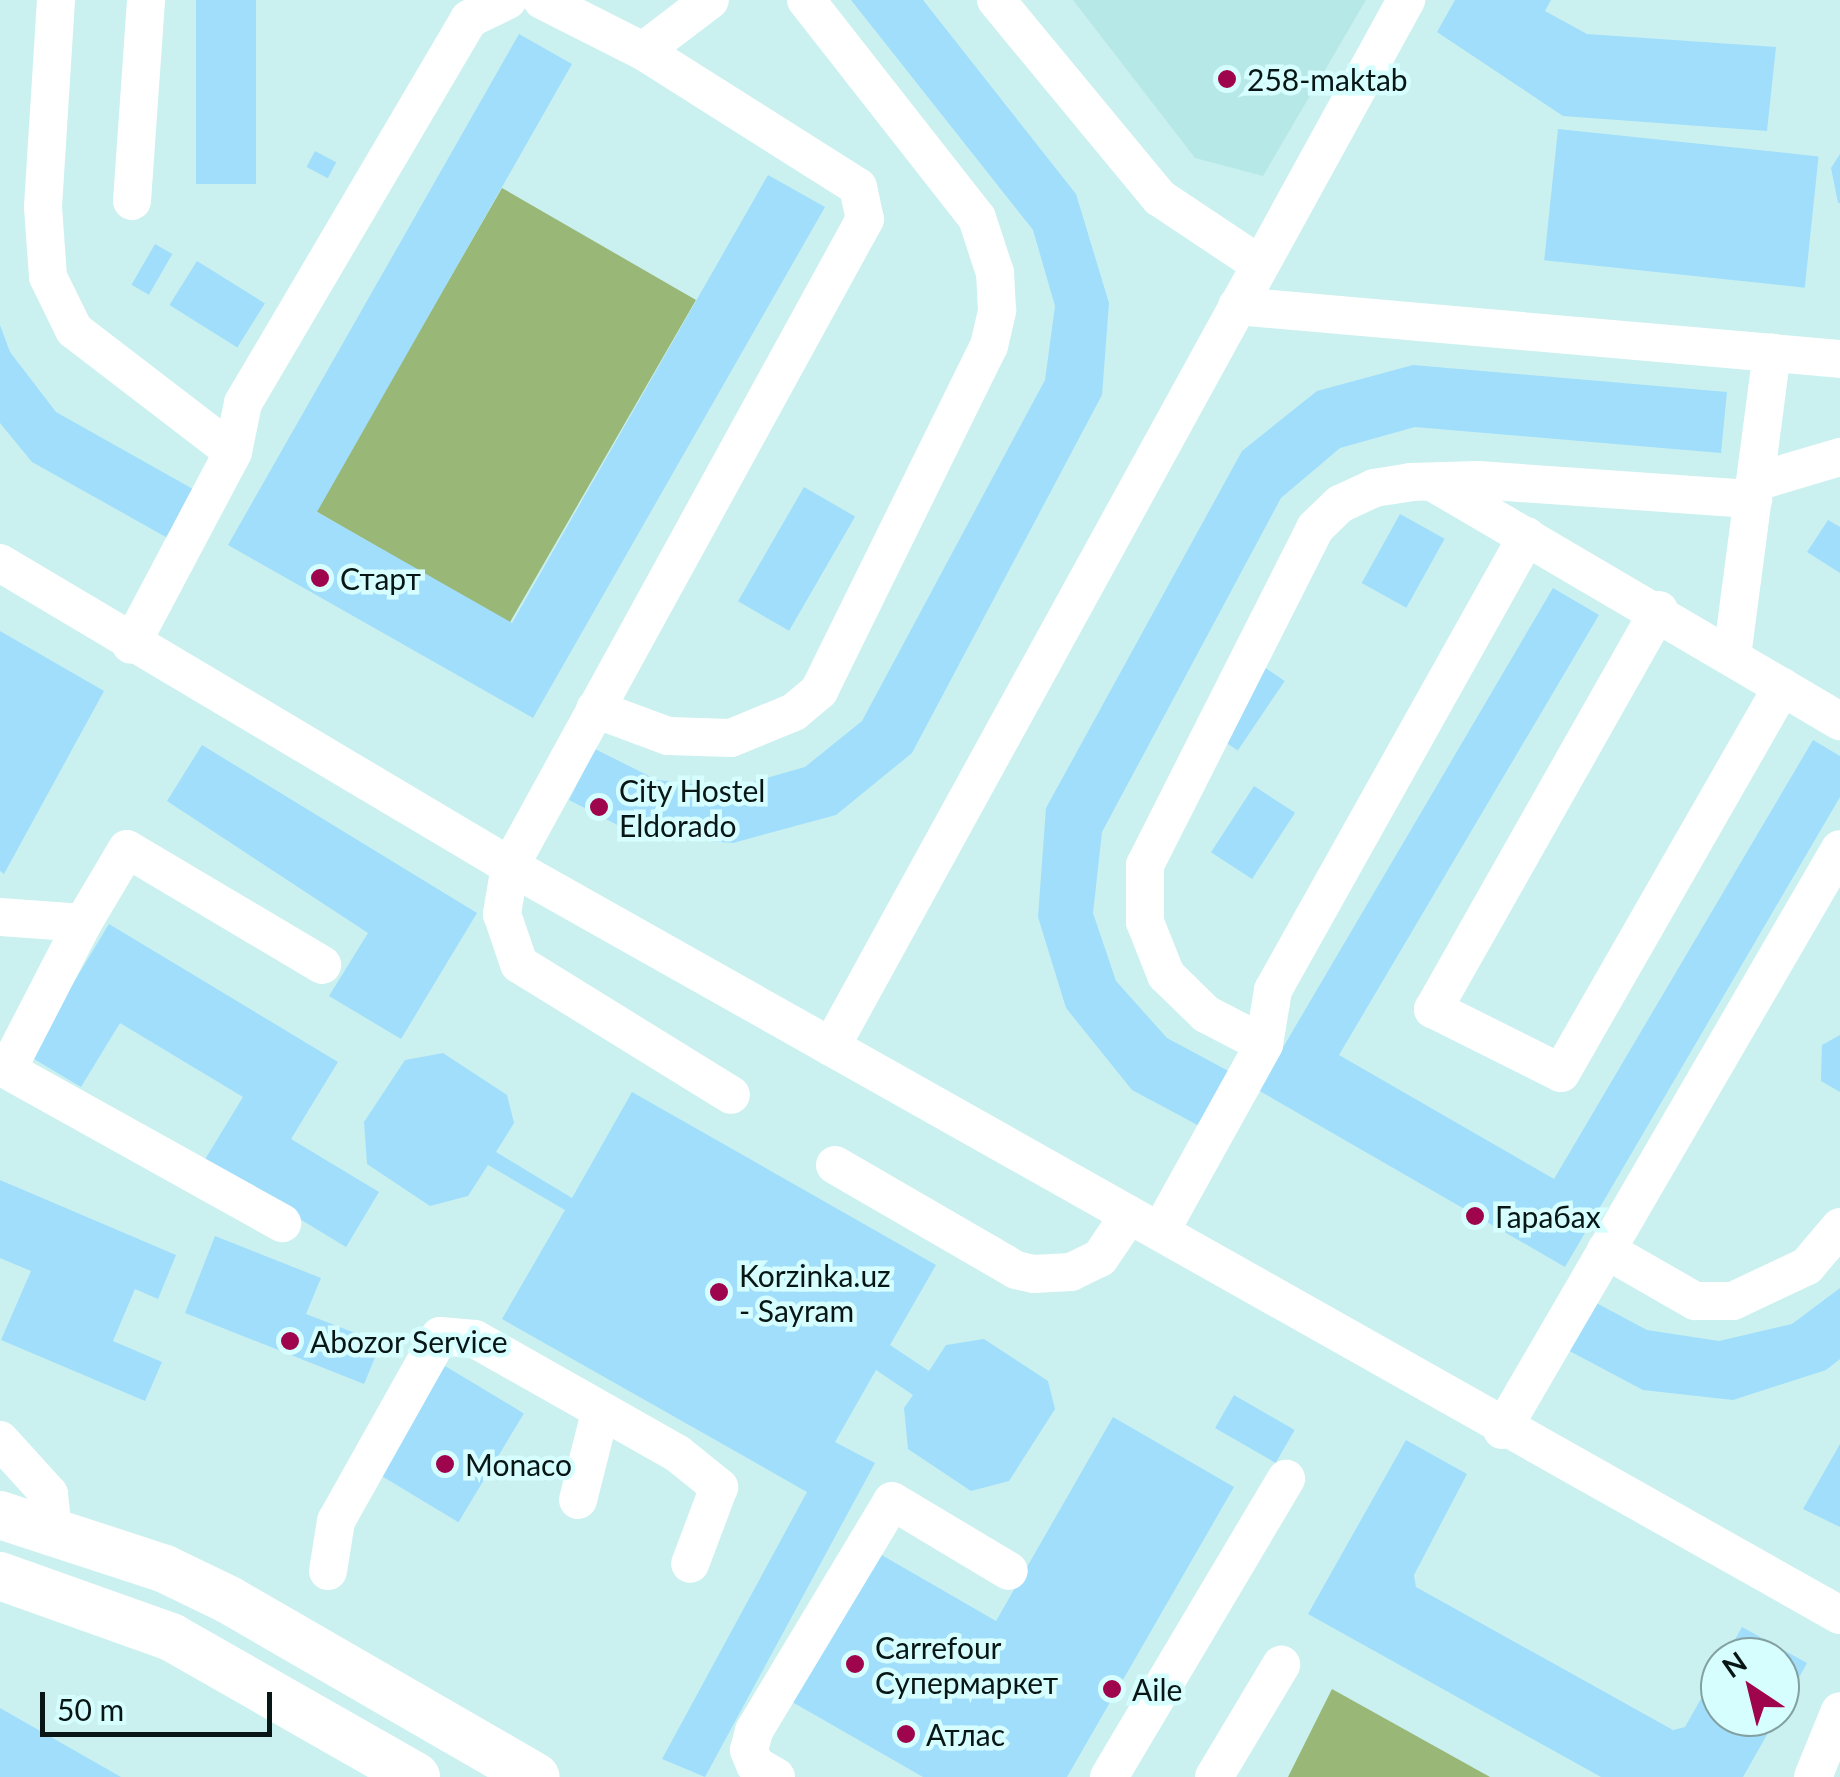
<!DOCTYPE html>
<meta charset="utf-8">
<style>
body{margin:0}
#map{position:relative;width:1840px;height:1777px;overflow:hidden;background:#caf1f0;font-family:Lato,sans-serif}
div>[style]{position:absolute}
.built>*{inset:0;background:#b6e8e7}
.forest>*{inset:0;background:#99b777;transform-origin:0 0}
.building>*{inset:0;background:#a1defb;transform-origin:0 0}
.minor>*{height:38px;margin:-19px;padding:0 19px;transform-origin:19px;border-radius:19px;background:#fff}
.major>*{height:48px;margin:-24px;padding:0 24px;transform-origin:24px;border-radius:24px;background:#fff}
.dots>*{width:28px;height:28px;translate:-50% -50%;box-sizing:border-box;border:5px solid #d7fefe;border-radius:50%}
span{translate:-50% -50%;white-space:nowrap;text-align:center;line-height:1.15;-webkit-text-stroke:9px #d7fefe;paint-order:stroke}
.poi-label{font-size:30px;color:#081616}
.left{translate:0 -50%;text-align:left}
.north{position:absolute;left:1700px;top:1637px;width:100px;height:100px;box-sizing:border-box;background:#d7fefe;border:2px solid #84a1a1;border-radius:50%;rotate:325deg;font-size:28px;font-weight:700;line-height:40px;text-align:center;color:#081616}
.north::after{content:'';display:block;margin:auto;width:35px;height:45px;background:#9f054c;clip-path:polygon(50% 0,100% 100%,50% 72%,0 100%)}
.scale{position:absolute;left:40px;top:1692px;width:232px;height:45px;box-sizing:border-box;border:5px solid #081616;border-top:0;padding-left:12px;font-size:30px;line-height:35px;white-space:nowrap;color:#081616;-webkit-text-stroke:8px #d7fefe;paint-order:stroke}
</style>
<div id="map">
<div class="built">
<i style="clip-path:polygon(1073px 0,1366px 0,1263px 176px,1195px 158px)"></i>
</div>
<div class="forest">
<i style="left:502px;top:188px;width:224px;height:373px;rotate:30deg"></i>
<i style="clip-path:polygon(1332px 1689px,1490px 1777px,1288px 1777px)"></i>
</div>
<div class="building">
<i style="left:196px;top:0;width:60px;height:184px"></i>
<i style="clip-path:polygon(851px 0,923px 0,1076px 194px,1109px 303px,1102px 395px,912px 753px,836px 815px,733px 843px,637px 835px,569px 800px,595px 749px,657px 780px,732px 788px,805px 767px,862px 721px,1045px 380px,1055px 306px,1033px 230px)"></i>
<i style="clip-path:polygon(1455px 0,1551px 0,1545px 11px,1587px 34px,1776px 47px,1767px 131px,1563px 116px,1437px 32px)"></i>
<i style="clip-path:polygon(519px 34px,572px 64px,317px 512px,512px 623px,768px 175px,825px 207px,533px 718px,228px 545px)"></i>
<i style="left:1558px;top:129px;width:262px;height:132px;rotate:6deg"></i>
<i style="left:315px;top:151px;width:24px;height:18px;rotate:28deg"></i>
<i style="clip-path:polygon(1840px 154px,1840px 203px,1838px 203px,1831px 168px)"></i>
<i style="left:155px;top:244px;width:20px;height:47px;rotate:30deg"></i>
<i style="left:197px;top:261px;width:80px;height:52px;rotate:32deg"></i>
<i style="clip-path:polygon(0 325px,10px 352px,56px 412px,200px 493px,173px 541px,32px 462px,0 423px)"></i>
<i style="clip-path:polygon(1413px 365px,1727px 392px,1721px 453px,1415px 427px,1340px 448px,1281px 498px,1102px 832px,1093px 913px,1116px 981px,1167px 1038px,1234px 1074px,1205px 1129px,1132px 1090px,1066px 1008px,1038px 917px,1046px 808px,1242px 451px,1317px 391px)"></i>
<i style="left:804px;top:487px;width:59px;height:132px;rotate:30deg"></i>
<i style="left:1400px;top:514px;width:51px;height:79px;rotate:29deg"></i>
<i style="clip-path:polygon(1828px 520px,1840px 527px,1840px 573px,1807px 552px)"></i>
<i style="clip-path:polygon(1553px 588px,1599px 615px,1339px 1055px,1554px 1179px,1813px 740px,1840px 756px,1840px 797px,1565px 1267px,1258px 1090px)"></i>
<i style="clip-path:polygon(0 631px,104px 691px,4px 874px,0 871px)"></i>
<i style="left:1264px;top:667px;width:25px;height:84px;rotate:34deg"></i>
<i style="clip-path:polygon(202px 745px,477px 913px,401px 1039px,329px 996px,368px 933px,167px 801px)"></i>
<i style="left:1254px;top:786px;width:49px;height:79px;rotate:33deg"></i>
<i style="clip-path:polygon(109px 924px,338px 1062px,291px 1139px,379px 1192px,346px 1247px,204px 1161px,243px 1097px,120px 1023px,81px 1087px,29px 1056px)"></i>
<i style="clip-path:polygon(1840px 1035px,1840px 1092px,1821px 1081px,1822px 1045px)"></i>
<i style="clip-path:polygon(443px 1053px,507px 1095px,514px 1123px,496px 1152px,572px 1198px,632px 1092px,936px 1265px,890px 1345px,929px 1371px,946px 1345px,984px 1339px,1048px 1381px,1055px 1409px,1009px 1481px,971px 1491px,908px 1449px,904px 1408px,913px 1395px,876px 1370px,835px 1442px,875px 1463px,705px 1777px,662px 1759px,807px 1492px,502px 1319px,565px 1210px,488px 1165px,468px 1196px,430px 1206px,367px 1164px,364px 1122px,405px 1060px)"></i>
<i style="clip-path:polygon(0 1180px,176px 1255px,158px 1299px,135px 1289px,113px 1341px,162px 1362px,145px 1401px,1px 1340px,31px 1271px,0 1258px)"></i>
<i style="clip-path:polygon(215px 1236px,321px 1278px,306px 1314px,381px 1343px,364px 1384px,185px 1313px)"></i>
<i style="clip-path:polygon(1840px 1288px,1840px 1359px,1826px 1370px,1733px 1400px,1643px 1390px,1560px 1346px,1585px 1297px,1647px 1330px,1719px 1341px,1792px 1324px)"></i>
<i style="left:445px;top:1366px;width:92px;height:127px;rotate:31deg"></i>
<i style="left:1234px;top:1395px;width:70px;height:38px;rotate:30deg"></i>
<i style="clip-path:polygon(1113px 1417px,1234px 1487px,1067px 1777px,923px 1777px,787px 1699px,873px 1550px,996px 1621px)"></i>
<i style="clip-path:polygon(1406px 1440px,1467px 1474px,1414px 1575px,1416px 1587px,1673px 1730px,1685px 1727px,1720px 1665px,1720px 1717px,1777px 1717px,1743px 1777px,1601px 1777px,1308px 1614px)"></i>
<i style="clip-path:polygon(1840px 1444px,1840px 1527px,1803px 1509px)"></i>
<i style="clip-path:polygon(1742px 1627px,1807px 1663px,1780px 1712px,1780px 1657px,1725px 1657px)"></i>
<i style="clip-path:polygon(0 1708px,121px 1777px,0 1777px)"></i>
</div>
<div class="minor">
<i style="left:56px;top:0;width:207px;rotate:93.6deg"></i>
<i style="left:43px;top:207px;width:70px;rotate:85.9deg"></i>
<i style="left:48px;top:277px;width:59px;rotate:63.9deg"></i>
<i style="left:74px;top:330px;width:200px;rotate:37.5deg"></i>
<i style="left:233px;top:452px;width:218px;rotate:117.9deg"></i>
<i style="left:542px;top:0;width:113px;rotate:26.8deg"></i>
<i style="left:643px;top:51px;width:84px;rotate:-37.3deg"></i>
<i style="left:996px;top:0;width:257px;rotate:50.4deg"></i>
<i style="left:1160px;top:198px;width:119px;rotate:33.7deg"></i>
<i style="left:643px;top:51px;width:254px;rotate:32.3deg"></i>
<i style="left:858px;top:187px;width:33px;rotate:78deg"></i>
<i style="left:865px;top:219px;width:738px;rotate:118.75deg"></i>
<i style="left:510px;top:866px;width:49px;rotate:99.5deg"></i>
<i style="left:502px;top:914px;width:53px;rotate:71.2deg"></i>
<i style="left:519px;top:964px;width:249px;rotate:31.7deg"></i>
<i style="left:132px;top:201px;width:201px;rotate:-86deg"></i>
<i style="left:1237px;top:306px;width:605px;rotate:5.02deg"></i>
<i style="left:233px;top:452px;width:50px;rotate:-78.5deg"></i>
<i style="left:243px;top:403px;width:446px;rotate:-59.5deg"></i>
<i style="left:469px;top:19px;width:43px;rotate:-26deg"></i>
<i style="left:1756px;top:482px;width:88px;rotate:-16.6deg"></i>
<i style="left:1434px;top:483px;width:471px;rotate:30.4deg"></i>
<i style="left:0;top:563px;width:593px;rotate:30.72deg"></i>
<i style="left:510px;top:866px;width:1526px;rotate:29.39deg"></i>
<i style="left:1659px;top:610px;width:459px;rotate:119.5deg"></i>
<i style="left:1433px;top:1009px;width:143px;rotate:26.6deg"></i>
<i style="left:1561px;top:1073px;width:445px;rotate:-60.2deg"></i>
<i style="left:1732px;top:656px;width:306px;rotate:-82.5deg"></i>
<i style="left:595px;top:709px;width:78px;rotate:20.3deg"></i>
<i style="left:668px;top:736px;width:63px;rotate:1.8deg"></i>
<i style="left:731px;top:738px;width:68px;rotate:-22.4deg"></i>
<i style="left:794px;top:712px;width:33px;rotate:-40deg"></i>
<i style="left:819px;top:691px;width:385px;rotate:-63.8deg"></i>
<i style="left:989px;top:346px;width:37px;rotate:-77deg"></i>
<i style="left:997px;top:310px;width:37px;rotate:-93deg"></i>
<i style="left:995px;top:273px;width:58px;rotate:-108.1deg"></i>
<i style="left:977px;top:218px;width:277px;rotate:-128.1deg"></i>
<i style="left:0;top:917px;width:83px;rotate:4.1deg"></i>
<i style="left:83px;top:923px;width:165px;rotate:117.3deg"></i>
<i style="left:7px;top:1070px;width:315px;rotate:29.1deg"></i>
<i style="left:83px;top:923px;width:86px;rotate:-59.3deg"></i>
<i style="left:127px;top:849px;width:227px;rotate:30.7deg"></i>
<i style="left:1264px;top:1044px;width:65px;rotate:-152.7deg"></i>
<i style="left:1206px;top:1014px;width:56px;rotate:-135.7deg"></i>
<i style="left:1166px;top:975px;width:57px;rotate:-111.6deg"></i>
<i style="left:1145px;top:922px;width:57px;rotate:-90deg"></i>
<i style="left:1145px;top:865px;width:377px;rotate:-63.2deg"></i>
<i style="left:1315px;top:528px;width:35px;rotate:-44deg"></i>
<i style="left:1340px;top:504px;width:38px;rotate:-25deg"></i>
<i style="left:1374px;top:488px;width:36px;rotate:-9deg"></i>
<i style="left:1410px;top:482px;width:68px;rotate:-1.7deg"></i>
<i style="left:1478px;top:480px;width:276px;rotate:4deg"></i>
<i style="left:831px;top:1047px;width:1195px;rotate:-61.22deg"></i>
<i style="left:835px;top:1165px;width:209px;rotate:30.1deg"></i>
<i style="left:1016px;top:1270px;width:18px;rotate:13deg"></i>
<i style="left:1034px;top:1274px;width:37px;rotate:-3deg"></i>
<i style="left:1071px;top:1272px;width:32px;rotate:-26deg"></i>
<i style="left:1100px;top:1258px;width:52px;rotate:-56deg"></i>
<i style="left:1160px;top:1232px;width:215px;rotate:-61deg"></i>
<i style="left:1264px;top:1044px;width:55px;rotate:-80.5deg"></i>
<i style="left:1273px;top:990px;width:520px;rotate:-60.77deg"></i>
<i style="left:1606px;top:1250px;width:103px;rotate:29.8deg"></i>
<i style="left:1695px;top:1301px;width:38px"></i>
<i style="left:1733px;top:1301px;width:82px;rotate:-25.3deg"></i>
<i style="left:1807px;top:1266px;width:51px;rotate:-49.8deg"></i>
<i style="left:1502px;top:1430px;width:672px;rotate:-59.81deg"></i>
<i style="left:0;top:1440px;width:73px;rotate:47.8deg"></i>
<i style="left:49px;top:1494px;width:36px;rotate:84deg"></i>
<i style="left:578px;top:1500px;width:90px;rotate:-75.8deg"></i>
<i style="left:328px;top:1571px;width:51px;rotate:-80.9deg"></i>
<i style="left:336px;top:1521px;width:212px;rotate:-60.7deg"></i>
<i style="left:440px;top:1336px;width:35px;rotate:5deg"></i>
<i style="left:475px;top:1339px;width:233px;rotate:29.5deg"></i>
<i style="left:678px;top:1454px;width:53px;rotate:38.8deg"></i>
<i style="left:719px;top:1487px;width:82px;rotate:110.6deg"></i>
<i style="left:776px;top:1777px;width:24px;rotate:-150deg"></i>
<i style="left:755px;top:1765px;width:16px;rotate:-112deg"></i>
<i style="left:749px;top:1750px;width:20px;rotate:-75deg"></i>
<i style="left:754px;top:1731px;width:268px;rotate:-59deg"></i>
<i style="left:892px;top:1501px;width:136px;rotate:30.9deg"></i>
<i style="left:1109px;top:1777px;width:347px;rotate:-59.3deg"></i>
<i style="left:1214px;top:1777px;width:131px;rotate:-59.1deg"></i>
<i style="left:1813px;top:1777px;width:71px;rotate:-67.8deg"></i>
</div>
<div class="major">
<i style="left:0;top:1515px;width:174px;rotate:18.1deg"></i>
<i style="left:165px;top:1569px;width:71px;rotate:25.8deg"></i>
<i style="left:229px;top:1600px;width:354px;rotate:30deg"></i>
<i style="left:0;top:1576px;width:182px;rotate:19.6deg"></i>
<i style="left:171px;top:1637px;width:282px;rotate:29.7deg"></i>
</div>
<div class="dots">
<i style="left:1227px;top:79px;background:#9f054c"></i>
<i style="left:320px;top:578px;background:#9f054c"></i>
<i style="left:599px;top:807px;background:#9f054c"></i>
<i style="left:1475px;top:1216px;background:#9f054c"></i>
<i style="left:719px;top:1292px;background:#9f054c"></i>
<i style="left:290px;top:1341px;background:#9f054c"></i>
<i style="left:445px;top:1464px;background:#9f054c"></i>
<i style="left:855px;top:1664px;background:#9f054c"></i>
<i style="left:1112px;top:1689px;background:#9f054c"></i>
<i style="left:906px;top:1734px;background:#9f054c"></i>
</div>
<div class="poi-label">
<span class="left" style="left:1247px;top:79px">258-maktab</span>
<span class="left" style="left:340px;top:578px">Старт</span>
<span class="left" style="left:619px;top:807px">City Hostel<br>Eldorado</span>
<span class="left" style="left:1495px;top:1216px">Гарабах</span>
<span class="left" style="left:739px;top:1292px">Korzinka.uz<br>- Sayram</span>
<span class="left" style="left:310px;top:1341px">Abozor Service</span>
<span class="left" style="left:465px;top:1464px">Monaco</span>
<span class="left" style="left:875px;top:1664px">Carrefour<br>Супермаркет</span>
<span class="left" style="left:1132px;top:1689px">Aile</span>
<span class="left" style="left:926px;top:1734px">Атлас</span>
</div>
<div class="north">N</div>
<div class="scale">50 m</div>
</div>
